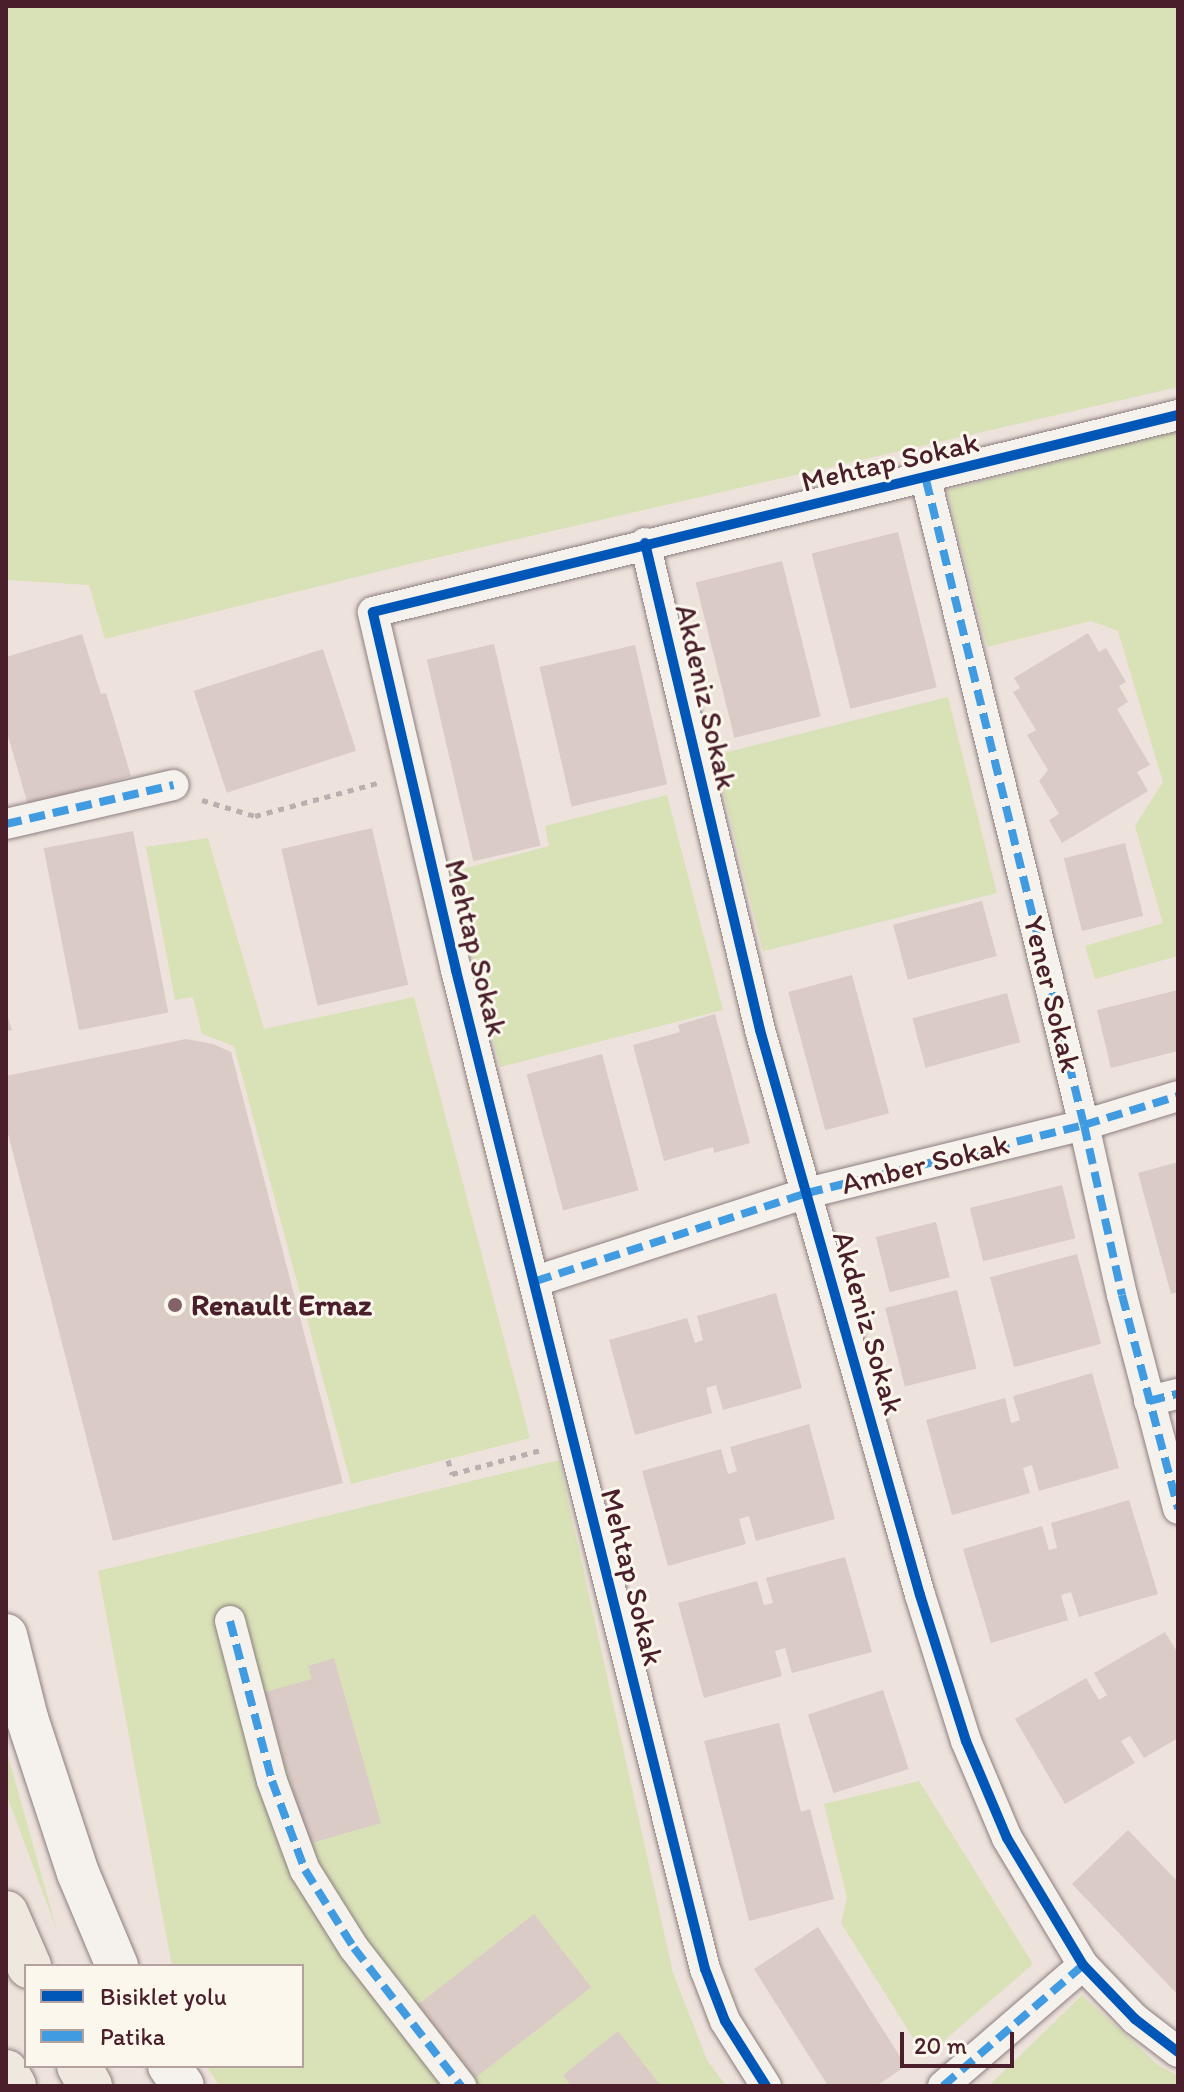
<!DOCTYPE html>
<style>
body{margin:0}
#map{position:relative;width:1184px;height:2092px;overflow:hidden;background:#ede2dc;font-family:Itim,sans-serif}
div>[style]{position:absolute}
.green>*{inset:0;background:#d9e1b7;transform-origin:0 0}
.building>*{inset:0;background:#dbcbc7;transform-origin:0 0}
.path>*{height:5px;margin-top:-2.5px;transform-origin:0;background:repeating-linear-gradient(90deg,#b7b0ae 0 6px,transparent 0 12px)}
.roads{filter:drop-shadow(0 0 2px #8c7e7e) drop-shadow(0 0 2px #8c7e7e)}
.minor>*{height:30px;margin:-15px;padding:0 15px;transform-origin:15px;border-radius:15px;background:#f5f2ee}
.secondary>*{height:42px;margin:-21px;padding:0 21px;transform-origin:21px;border-radius:21px;background:#f5f2ee}
.trunk>*{height:44px;margin:-22px;padding:0 22px;transform-origin:22px;border-radius:22px;background:#eee8df}
.quiet>*{height:8px;margin-top:-4px;transform-origin:0;background:repeating-linear-gradient(90deg,#409be1 0 16px,transparent 0 24px)}
.cycleway>*{height:10px;margin:-5px;padding:0 5px;transform-origin:5px;border-radius:5px;background:#0057b8}
.dots>*{width:22px;height:22px;translate:-50% -50%;box-sizing:border-box;border:4px solid #fbf7ec;border-radius:50%}
span{translate:-50% -50%;white-space:nowrap;text-align:center;line-height:1.15;-webkit-text-stroke:6px #fbf7ec;paint-order:stroke}
.street-label{font-size:30px;color:#4a1f2b}
.poi-label{font-size:30px;color:#4a1f2b;font-weight:700}
.left{translate:0 -50%;text-align:left}
.frame{position:absolute;inset:0;border:8px solid #4a1f2b;pointer-events:none}
.legend{position:absolute;left:24px;top:1964px;width:280px;height:104px;box-sizing:border-box;background:#fbf7ec;border:2px solid #b4a19f;margin:0;padding:10px 14px;list-style:none;font-size:24px;color:#4a1f2b}
.legend li{display:flex;align-items:center;gap:16px;height:40px}
.legend b{width:40px;border:2px solid #b4a19f}
.scale{position:absolute;left:900px;top:2032px;width:114px;height:36px;box-sizing:border-box;border:4px solid #4a1f2b;border-top:0;padding-left:10px;font-size:24px;line-height:28px;white-space:nowrap;color:#4a1f2b;-webkit-text-stroke:6px #fbf7ec;paint-order:stroke}
</style>
<div id="map">
<div class="green">
<i style="clip-path:polygon(6px 6px,1178px 6px,1178px 387px,405px 565px,105px 639px,89px 585px,6px 580px)"></i>
<i style="clip-path:polygon(1178px 431px,1178px 956px,1095px 979px,1085px 946px,1163px 923px,1135px 826px,1163px 782px,1118px 631px,1091px 621px,987px 647px,947px 490px)"></i>
<i style="left:948px;top:697px;width:202px;height:241px;rotate:76deg"></i>
<i style="clip-path:polygon(667px 795px,723px 1010px,500px 1067px,451px 872px,549px 846px,545px 826px)"></i>
<i style="clip-path:polygon(208px 838px,264px 1029px,414px 997px,530px 1438px,351px 1484px,234px 1046px,202px 1034px,193px 997px,175px 1000px,146px 847px)"></i>
<i style="clip-path:polygon(559px 1460px,673px 1973px,707px 2060px,726px 2086px,220px 2086px,206px 2066px,302px 2066px,302px 1966px,172px 1966px,98px 1571px)"></i>
<i style="clip-path:polygon(6px 1748px,57px 1931px,6px 1793px)"></i>
<i style="clip-path:polygon(919px 1781px,1033px 1964px,925px 2057px,841px 1923px,847px 1898px,824px 1804px)"></i>
<i style="clip-path:polygon(1082px 1995px,1158px 2065px,1178px 2076px,1178px 2086px,989px 2086px)"></i>
</div>
<div class="building">
<i style="left:898px;top:532px;width:160px;height:89px;rotate:76deg"></i>
<i style="left:782px;top:561px;width:160px;height:89px;rotate:76deg"></i>
<i style="clip-path:polygon(1088px 633px,1099px 652px,1106px 648px,1126px 682px,1119px 686px,1128px 702px,1117px 709px,1150px 765px,1137px 772px,1148px 791px,1062px 843px,1049px 820px,1059px 814px,1039px 781px,1048px 770px,1027px 735px,1036px 730px,1013px 692px,1020px 688px,1014px 678px)"></i>
<i style="clip-path:polygon(82px 634px,101px 694px,106px 693px,131px 776px,28px 805px,6px 729px,6px 657px)"></i>
<i style="left:494px;top:644px;width:207px;height:69px;rotate:77deg"></i>
<i style="left:635px;top:645px;width:143px;height:98px;rotate:77deg"></i>
<i style="left:323px;top:649px;width:107px;height:136px;rotate:72deg"></i>
<i style="left:372px;top:828px;width:161px;height:93px;rotate:77deg"></i>
<i style="left:133px;top:831px;width:185px;height:91px;rotate:79deg"></i>
<i style="left:1125px;top:843px;width:75px;height:63px;rotate:76deg"></i>
<i style="left:982px;top:901px;width:57px;height:92px;rotate:75deg"></i>
<i style="left:852px;top:975px;width:143px;height:66px;rotate:75deg"></i>
<i style="clip-path:polygon(1178px 990px,1178px 1051px,1111px 1068px,1097px 1010px)"></i>
<i style="left:1007px;top:993px;width:51px;height:98px;rotate:75deg"></i>
<i style="clip-path:polygon(6px 1012px,12px 1030px,6px 1031px)"></i>
<i style="clip-path:polygon(715px 1014px,750px 1143px,714px 1153px,713px 1147px,664px 1161px,633px 1045px,680px 1032px,678px 1025px)"></i>
<i style="clip-path:polygon(186px 1039px,213px 1044px,231px 1052px,343px 1483px,113px 1541px,6px 1126px,6px 1076px)"></i>
<i style="left:602px;top:1054px;width:141px;height:78px;rotate:75deg"></i>
<i style="clip-path:polygon(1178px 1162px,1178px 1292px,1171px 1294px,1138px 1173px)"></i>
<i style="left:1062px;top:1185px;width:55px;height:95px;rotate:76deg"></i>
<i style="left:936px;top:1222px;width:57px;height:62px;rotate:76deg"></i>
<i style="left:1077px;top:1254px;width:93px;height:90px;rotate:75deg"></i>
<i style="left:957px;top:1290px;width:81px;height:74px;rotate:76deg"></i>
<i style="clip-path:polygon(776px 1293px,802px 1388px,723px 1410px,716px 1385px,706px 1388px,712px 1413px,635px 1435px,609px 1340px,687px 1318px,695px 1343px,703px 1340px,697px 1316px)"></i>
<i style="clip-path:polygon(1092px 1373px,1119px 1468px,1039px 1491px,1032px 1465px,1023px 1468px,1030px 1493px,952px 1515px,926px 1420px,1005px 1398px,1011px 1423px,1020px 1420px,1013px 1396px)"></i>
<i style="clip-path:polygon(809px 1424px,835px 1519px,756px 1541px,749px 1516px,739px 1519px,746px 1544px,668px 1566px,642px 1471px,721px 1449px,728px 1474px,737px 1471px,730px 1447px)"></i>
<i style="clip-path:polygon(1129px 1500px,1158px 1594px,1079px 1617px,1071px 1592px,1061px 1595px,1068px 1620px,991px 1643px,963px 1549px,1042px 1526px,1049px 1550px,1057px 1548px,1051px 1523px)"></i>
<i style="clip-path:polygon(845px 1557px,872px 1652px,792px 1673px,785px 1648px,775px 1651px,782px 1676px,704px 1698px,678px 1603px,757px 1581px,764px 1605px,773px 1603px,766px 1578px)"></i>
<i style="clip-path:polygon(1165px 1632px,1178px 1653px,1178px 1738px,1144px 1758px,1130px 1736px,1121px 1741px,1135px 1763px,1065px 1804px,1015px 1719px,1086px 1678px,1099px 1700px,1107px 1695px,1094px 1673px)"></i>
<i style="clip-path:polygon(334px 1658px,381px 1823px,308px 1844px,265px 1692px,312px 1679px,308px 1666px)"></i>
<i style="left:883px;top:1690px;width:83px;height:79px;rotate:72deg"></i>
<i style="clip-path:polygon(779px 1723px,801px 1812px,810px 1809px,834px 1899px,749px 1921px,704px 1741px)"></i>
<i style="clip-path:polygon(1128px 1830px,1178px 1882px,1178px 1995px,1072px 1884px)"></i>
<i style="left:534px;top:1914px;width:93px;height:147px;rotate:52deg"></i>
<i style="clip-path:polygon(818px 1927px,906px 2066px,876px 2086px,828px 2086px,754px 1969px)"></i>
<i style="clip-path:polygon(618px 2031px,661px 2086px,571px 2086px,563px 2075px)"></i>
</div>
<div class="path">
<i style="left:202px;top:800px;width:55px;rotate:16.8deg"></i>
<i style="left:255px;top:816px;width:131px;rotate:-15.1deg"></i>
<i style="left:448px;top:1460px;width:15px;rotate:74deg"></i>
<i style="left:452px;top:1474px;width:92px;rotate:-15.1deg"></i>
</div>
<div class="roads">
<div class="minor">
<i style="left:926px;top:480px;width:664px;rotate:76.24deg"></i>
<i style="left:1084px;top:1125px;width:174px;rotate:77.4deg"></i>
<i style="left:1122px;top:1295px;width:221px;rotate:75.3deg"></i>
<i style="left:645px;top:543px;width:500px;rotate:76.71deg"></i>
<i style="left:760px;top:1030px;width:587px;rotate:74.19deg"></i>
<i style="left:920px;top:1595px;width:153px;rotate:72.5deg"></i>
<i style="left:966px;top:1741px;width:105px;rotate:67.1deg"></i>
<i style="left:1007px;top:1838px;width:148px;rotate:59.1deg"></i>
<i style="left:1083px;top:1965px;width:75px;rotate:46.1deg"></i>
<i style="left:1135px;top:2019px;width:54px;rotate:37.5deg"></i>
<i style="left:6px;top:824px;width:172px;rotate:-13.1deg"></i>
<i style="left:536px;top:1281px;width:285px;rotate:-18deg"></i>
<i style="left:807px;top:1193px;width:285px;rotate:-13.8deg"></i>
<i style="left:1084px;top:1125px;width:98px;rotate:-17.1deg"></i>
<i style="left:1149px;top:1401px;width:30px;rotate:-14deg"></i>
<i style="left:230px;top:1621px;width:165px;rotate:75.3deg"></i>
<i style="left:272px;top:1781px;width:95px;rotate:69.7deg"></i>
<i style="left:305px;top:1870px;width:92px;rotate:57.9deg"></i>
<i style="left:354px;top:1948px;width:175px;rotate:52.2deg"></i>
<i style="left:766px;top:2086px;width:77px;rotate:-122.2deg"></i>
<i style="left:725px;top:2021px;width:56px;rotate:-111deg"></i>
<i style="left:705px;top:1969px;width:1030px;rotate:-104deg"></i>
<i style="left:456px;top:970px;width:367px;rotate:-103.1deg"></i>
<i style="left:373px;top:612px;width:829px;rotate:-13.75deg"></i>
<i style="left:943px;top:2086px;width:185px;rotate:-40.8deg"></i>
</div>
<div class="secondary">
<i style="left:6px;top:1635px;width:86px;rotate:75.8deg"></i>
<i style="left:27px;top:1718px;width:163px;rotate:71.8deg"></i>
<i style="left:78px;top:1873px;width:101px;rotate:67.2deg"></i>
<i style="left:169px;top:2066px;width:24px;rotate:55deg"></i>
</div>
<div class="trunk">
<i style="left:6px;top:1913px;width:58px;rotate:66.5deg"></i>
<i style="left:79px;top:2066px;width:23px;rotate:61deg"></i>
<i style="left:6px;top:2072px;width:16px;rotate:60deg"></i>
</div>
</div>
<div class="quiet">
<i style="left:926px;top:480px;width:664px;rotate:76.24deg"></i>
<i style="left:1084px;top:1125px;width:174px;rotate:77.4deg"></i>
<i style="left:1122px;top:1295px;width:221px;rotate:75.3deg"></i>
<i style="left:6px;top:824px;width:172px;rotate:-13.1deg"></i>
<i style="left:536px;top:1281px;width:285px;rotate:-18deg"></i>
<i style="left:807px;top:1193px;width:285px;rotate:-13.8deg"></i>
<i style="left:1084px;top:1125px;width:98px;rotate:-17.1deg"></i>
<i style="left:1149px;top:1401px;width:30px;rotate:-14deg"></i>
<i style="left:230px;top:1621px;width:165px;rotate:75.3deg"></i>
<i style="left:272px;top:1781px;width:95px;rotate:69.7deg"></i>
<i style="left:305px;top:1870px;width:92px;rotate:57.9deg"></i>
<i style="left:354px;top:1948px;width:175px;rotate:52.2deg"></i>
<i style="left:943px;top:2086px;width:185px;rotate:-40.8deg"></i>
</div>
<div class="cycleway">
<i style="left:645px;top:543px;width:500px;rotate:76.71deg"></i>
<i style="left:760px;top:1030px;width:587px;rotate:74.19deg"></i>
<i style="left:920px;top:1595px;width:153px;rotate:72.5deg"></i>
<i style="left:966px;top:1741px;width:105px;rotate:67.1deg"></i>
<i style="left:1007px;top:1838px;width:148px;rotate:59.1deg"></i>
<i style="left:1083px;top:1965px;width:75px;rotate:46.1deg"></i>
<i style="left:1135px;top:2019px;width:54px;rotate:37.5deg"></i>
<i style="left:766px;top:2086px;width:77px;rotate:-122.2deg"></i>
<i style="left:725px;top:2021px;width:56px;rotate:-111deg"></i>
<i style="left:705px;top:1969px;width:1030px;rotate:-104deg"></i>
<i style="left:456px;top:970px;width:367px;rotate:-103.1deg"></i>
<i style="left:373px;top:612px;width:829px;rotate:-13.75deg"></i>
</div>
<div class="dots">
<i style="left:175px;top:1305px;background:#836369"></i>
</div>
<div class="street-label">
<span style="left:890px;top:462px;rotate:-13deg">Mehtap Sokak</span>
<span style="left:706px;top:697px;rotate:77deg">Akdeniz Sokak</span>
<span style="left:476px;top:948px;rotate:76deg">Mehtap Sokak</span>
<span style="left:1052px;top:994px;rotate:76deg">Yener Sokak</span>
<span style="left:925px;top:1164px;rotate:-14deg">Amber Sokak</span>
<span style="left:868px;top:1323px;rotate:74deg">Akdeniz Sokak</span>
<span style="left:632px;top:1577px;rotate:76deg">Mehtap Sokak</span>
</div>
<div class="poi-label">
<span class="left" style="left:191px;top:1305px">Renault Ernaz</span>
</div>
<div class="frame"></div>
<ul class="legend">
<li><b style="height:10px;background:#0057b8"></b>Bisiklet yolu</li>
<li><b style="height:10px;background:#409be1"></b>Patika</li>
</ul>
<div class="scale">20 m</div>
</div>
